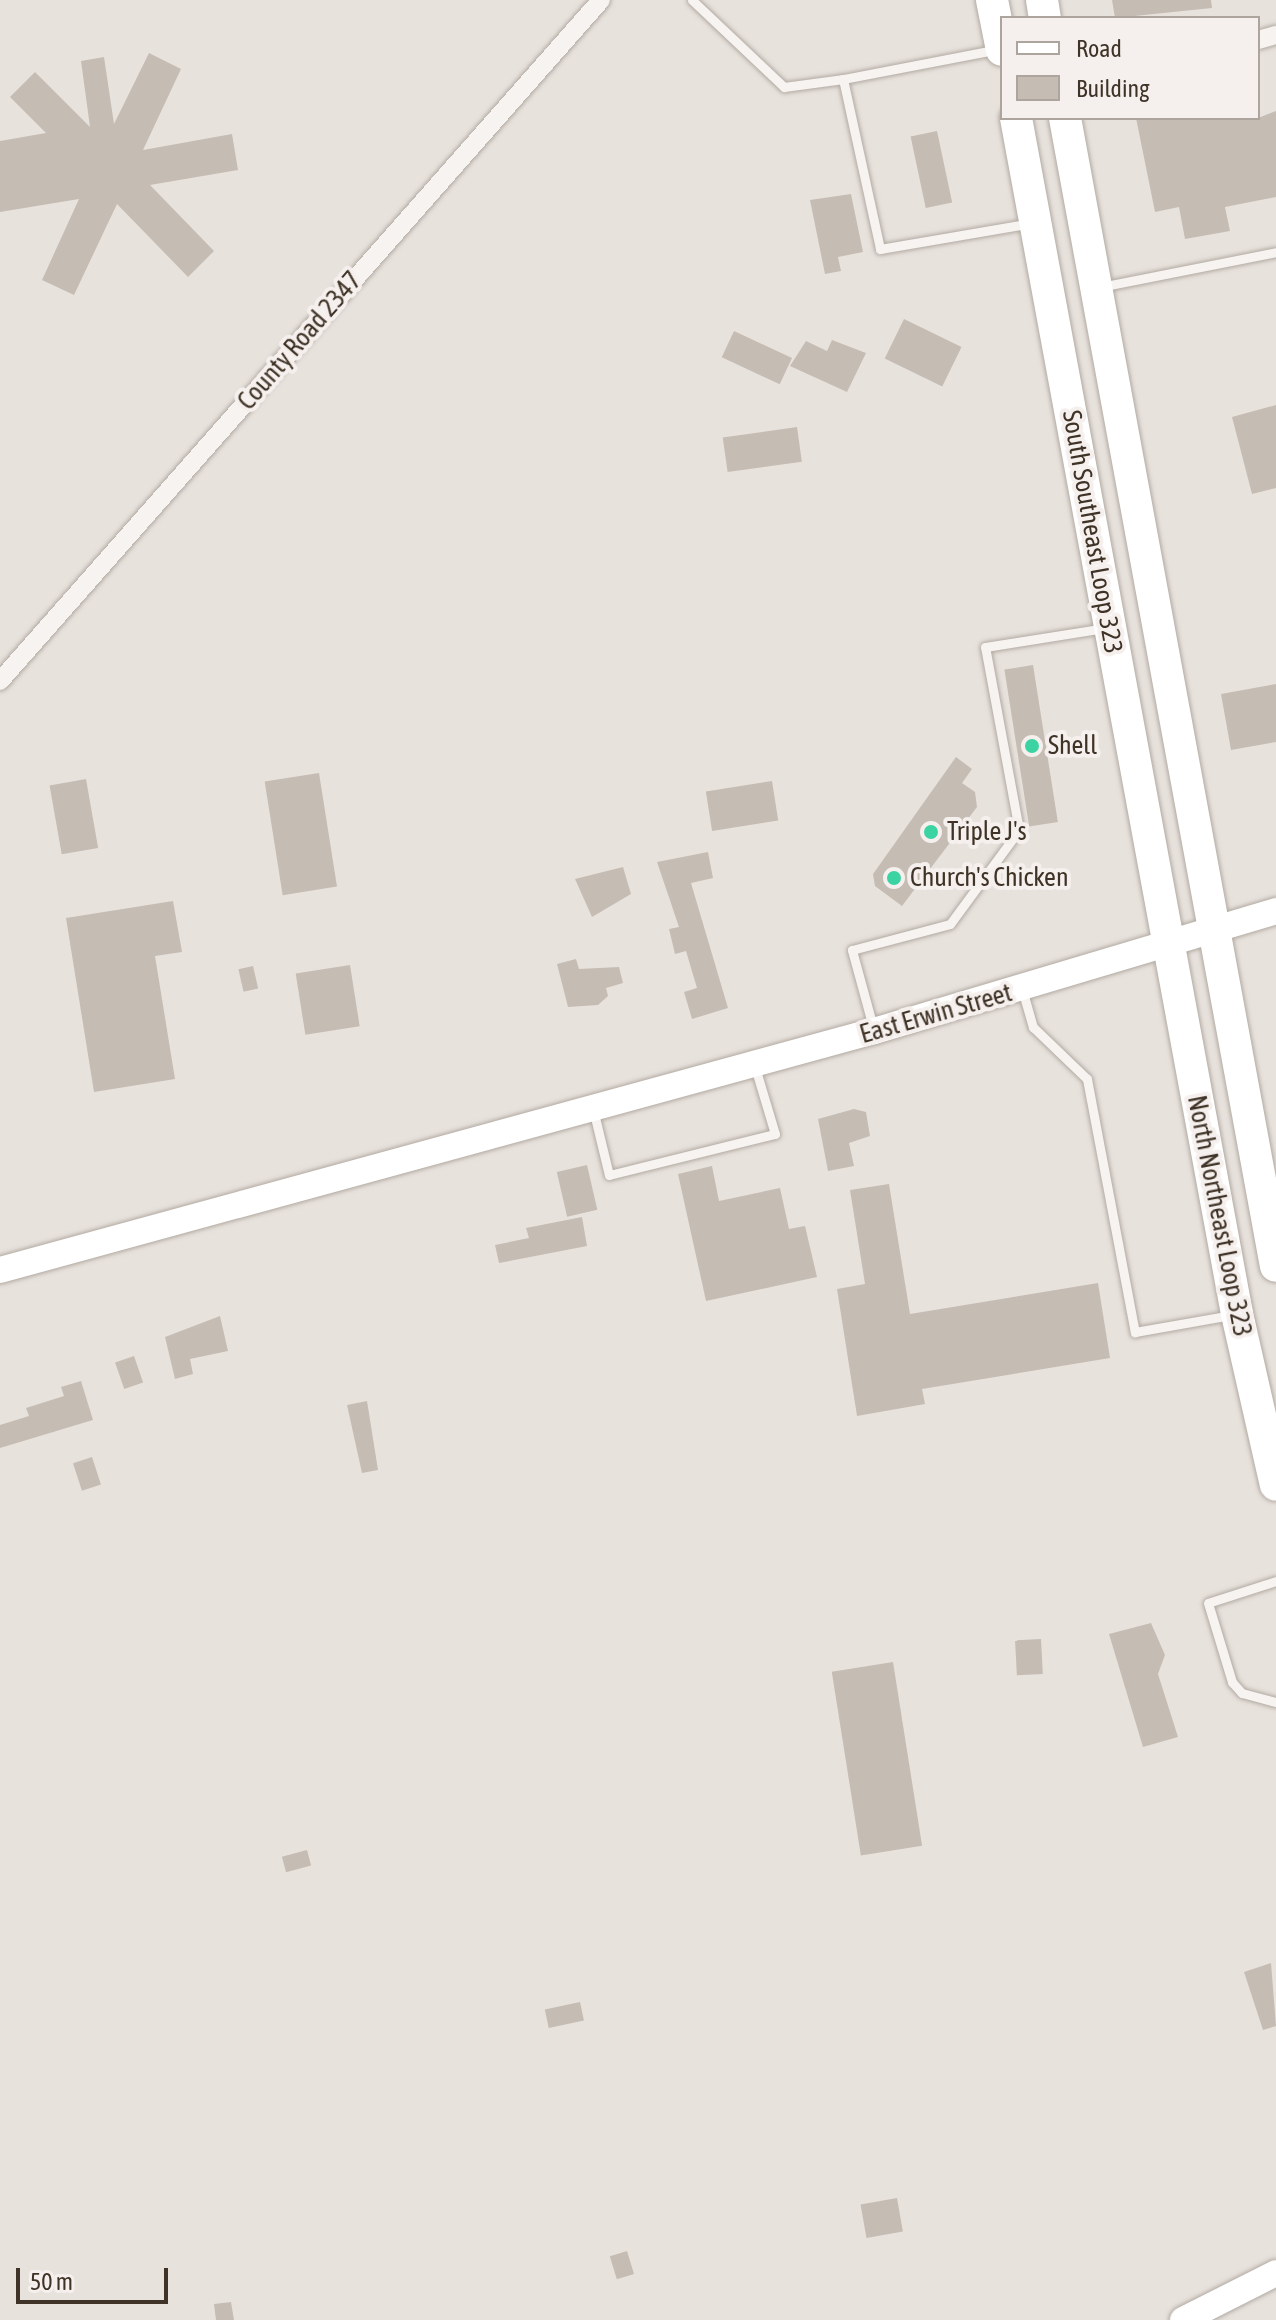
<!DOCTYPE html>
<style>
body{margin:0}
#map{position:relative;width:1276px;height:2320px;overflow:hidden;background:#e8e2dd;font-family:"Asap Condensed",sans-serif}
div>[style]{position:absolute}
.building>*{inset:0;background:#c5bcb4;transform-origin:0 0}
.roads{filter:drop-shadow(0 0 2px #b2aaa2) drop-shadow(0 0 2px #b2aaa2)}
.lane>*{height:9px;margin:-4.5px;padding:0 4.5px;transform-origin:4.5px;border-radius:4.5px;background:#f6f3f0}
.street>*{height:18px;margin:-9px;padding:0 9px;transform-origin:9px;border-radius:9px;background:#f6f3f0}
.secondary>*{height:26px;margin:-13px;padding:0 13px;transform-origin:13px;border-radius:13px;background:#fff}
.highway>*{height:32px;margin:-16px;padding:0 16px;transform-origin:16px;border-radius:16px;background:#fff}
.dots>*{width:22px;height:22px;translate:-50% -50%;box-sizing:border-box;border:4px solid #f5f0ed;border-radius:50%}
span{translate:-50% -50%;white-space:nowrap;text-align:center;line-height:1.15;-webkit-text-stroke:8px #f5f0ed;paint-order:stroke}
.street-label{font-size:26px;color:#3f3226}
.poi-label{font-size:26px;color:#3f3226}
.left{translate:0 -50%;text-align:left}
.legend{position:absolute;left:1000px;top:16px;width:260px;height:104px;box-sizing:border-box;background:#f5f0ed;border:2px solid #aca49d;margin:0;padding:10px 14px;list-style:none;font-size:24px;color:#3f3226}
.legend li{display:flex;align-items:center;gap:16px;height:40px}
.legend b{width:40px;border:2px solid #aca49d}
.scale{position:absolute;left:16px;top:2268px;width:152px;height:36px;box-sizing:border-box;border:4px solid #3f3226;border-top:0;padding-left:10px;font-size:24px;line-height:28px;white-space:nowrap;color:#3f3226;-webkit-text-stroke:6px #f5f0ed;paint-order:stroke}
</style>
<div id="map">
<div class="building">
<i style="clip-path:polygon(1112px 0,1211px 0,1212px 8px,1115px 18px)"></i>
<i style="clip-path:polygon(149px 53px,181px 69px,143px 150px,232px 134px,238px 170px,150px 185px,214px 251px,188px 277px,117px 204px,74px 295px,42px 280px,79px 199px,0 212px,0 141px,46px 133px,10px 97px,35px 72px,90px 127px,81px 61px,104px 57px,114px 124px)"></i>
<i style="clip-path:polygon(1276px 111px,1276px 197px,1225px 207px,1230px 231px,1185px 239px,1179px 207px,1155px 212px,1136px 118px,1258px 118px)"></i>
<i style="left:937px;top:131px;width:73px;height:27px;rotate:78deg"></i>
<i style="clip-path:polygon(851px 194px,863px 252px,838px 257px,841px 271px,825px 274px,810px 200px)"></i>
<i style="left:904px;top:319px;width:64px;height:44px;rotate:26deg"></i>
<i style="left:734px;top:331px;width:64px;height:29px;rotate:25deg"></i>
<i style="clip-path:polygon(832px 340px,866px 353px,847px 392px,790px 366px,806px 341px,827px 351px)"></i>
<i style="clip-path:polygon(1276px 405px,1276px 488px,1252px 494px,1232px 417px)"></i>
<i style="left:797px;top:427px;width:35px;height:75px;rotate:82deg"></i>
<i style="left:1033px;top:665px;width:159px;height:29px;rotate:81deg"></i>
<i style="clip-path:polygon(1276px 684px,1276px 742px,1231px 750px,1221px 694px)"></i>
<i style="clip-path:polygon(956px 757px,972px 769px,962px 783px,975px 792px,977px 807px,902px 906px,875px 886px,873px 874px)"></i>
<i style="left:319px;top:773px;width:115px;height:55px;rotate:81deg"></i>
<i style="left:86px;top:779px;width:70px;height:37px;rotate:80deg"></i>
<i style="left:772px;top:781px;width:40px;height:67px;rotate:81deg"></i>
<i style="clip-path:polygon(708px 852px,713px 878px,691px 883px,728px 1008px,692px 1019px,684px 992px,697px 988px,686px 951px,675px 954px,669px 929px,679px 927px,657px 862px)"></i>
<i style="clip-path:polygon(623px 867px,631px 894px,592px 917px,575px 879px)"></i>
<i style="clip-path:polygon(173px 901px,182px 952px,155px 956px,175px 1079px,94px 1092px,66px 918px)"></i>
<i style="clip-path:polygon(576px 959px,579px 969px,619px 967px,623px 983px,606px 988px,608px 996px,598px 1005px,568px 1007px,557px 964px)"></i>
<i style="left:350px;top:965px;width:62px;height:55px;rotate:81deg"></i>
<i style="left:253px;top:966px;width:23px;height:15px;rotate:77deg"></i>
<i style="clip-path:polygon(854px 1109px,866px 1112px,870px 1136px,849px 1143px,854px 1166px,828px 1171px,818px 1119px)"></i>
<i style="left:587px;top:1165px;width:46px;height:31px;rotate:77deg"></i>
<i style="clip-path:polygon(712px 1166px,719px 1201px,780px 1188px,789px 1229px,805px 1226px,817px 1277px,706px 1301px,678px 1174px)"></i>
<i style="clip-path:polygon(889px 1184px,910px 1314px,1098px 1283px,1110px 1358px,922px 1389px,925px 1404px,857px 1416px,837px 1289px,865px 1284px,850px 1190px)"></i>
<i style="clip-path:polygon(582px 1217px,587px 1246px,499px 1263px,495px 1245px,529px 1238px,526px 1228px)"></i>
<i style="clip-path:polygon(220px 1316px,228px 1351px,190px 1359px,193px 1374px,175px 1379px,165px 1337px)"></i>
<i style="left:134px;top:1356px;width:28px;height:20px;rotate:71deg"></i>
<i style="clip-path:polygon(81px 1381px,93px 1420px,0 1448px,0 1425px,29px 1416px,26px 1408px,64px 1396px,61px 1387px)"></i>
<i style="clip-path:polygon(367px 1401px,378px 1470px,362px 1473px,347px 1405px)"></i>
<i style="left:92px;top:1457px;width:29px;height:20px;rotate:72deg"></i>
<i style="clip-path:polygon(1151px 1623px,1165px 1655px,1158px 1674px,1178px 1737px,1143px 1747px,1109px 1634px)"></i>
<i style="left:1041px;top:1639px;width:35px;height:26px;rotate:87deg"></i>
<i style="left:893px;top:1662px;width:186px;height:62px;rotate:81deg"></i>
<i style="left:307px;top:1850px;width:16px;height:26px;rotate:75deg"></i>
<i style="clip-path:polygon(1271px 1963px,1276px 2026px,1263px 2030px,1244px 1972px)"></i>
<i style="left:580px;top:2002px;width:19px;height:36px;rotate:78deg"></i>
<i style="left:897px;top:2198px;width:34px;height:37px;rotate:80deg"></i>
<i style="left:627px;top:2251px;width:24px;height:18px;rotate:73deg"></i>
<i style="clip-path:polygon(231px 2302px,234px 2320px,216px 2320px,214px 2304px)"></i>
</div>
<div class="roads">
<div class="lane">
<i style="left:692px;top:0;width:127px;rotate:43.4deg"></i>
<i style="left:784px;top:87px;width:60px;rotate:-7.7deg"></i>
<i style="left:994px;top:50px;width:154px;rotate:169.1deg"></i>
<i style="left:843px;top:79px;width:174px;rotate:77.7deg"></i>
<i style="left:880px;top:249px;width:154px;rotate:-9.7deg"></i>
<i style="left:1100px;top:287px;width:179px;rotate:-11.2deg"></i>
<i style="left:1022px;top:989px;width:40px;rotate:74deg"></i>
<i style="left:1033px;top:1027px;width:75px;rotate:43.9deg"></i>
<i style="left:1087px;top:1079px;width:258px;rotate:79.3deg"></i>
<i style="left:1135px;top:1332px;width:97px;rotate:-10deg"></i>
<i style="left:873px;top:1027px;width:80px;rotate:-105.3deg"></i>
<i style="left:852px;top:950px;width:101px;rotate:-14.9deg"></i>
<i style="left:950px;top:924px;width:117px;rotate:-53.7deg"></i>
<i style="left:1019px;top:830px;width:186px;rotate:-100.5deg"></i>
<i style="left:985px;top:647px;width:121px;rotate:-9deg"></i>
<i style="left:593px;top:1109px;width:68px;rotate:76.4deg"></i>
<i style="left:609px;top:1175px;width:171px;rotate:-13.9deg"></i>
<i style="left:775px;top:1134px;width:70px;rotate:-106.6deg"></i>
<i style="left:1276px;top:1581px;width:71px;rotate:162.1deg"></i>
<i style="left:1208px;top:1603px;width:83px;rotate:73.1deg"></i>
<i style="left:1232px;top:1682px;width:15px;rotate:48deg"></i>
<i style="left:1242px;top:1693px;width:35px;rotate:15deg"></i>
</div>
<div class="street">
<i style="left:1258px;top:40px;width:19px;rotate:-16deg"></i>
<i style="left:0;top:681px;width:908px;rotate:-48.57deg"></i>
</div>
<div class="secondary">
<i style="left:0;top:1270px;width:906px;rotate:-15.29deg"></i>
<i style="left:874px;top:1031px;width:420px;rotate:-16.6deg"></i>
<i style="left:1183px;top:2320px;width:104px;rotate:-26.8deg"></i>
</div>
<div class="highway">
<i style="left:992px;top:0;width:51px;rotate:78.7deg"></i>
<i style="left:1042px;top:0;width:18px;rotate:81deg"></i>
<i style="left:1016px;top:118px;width:1216px;rotate:79.53deg"></i>
<i style="left:1237px;top:1314px;width:175px;rotate:77.2deg"></i>
<i style="left:1065px;top:118px;width:1167px;rotate:79.59deg"></i>
</div>
</div>
<div class="dots">
<i style="left:1032px;top:746px;background:#3cd3a3"></i>
<i style="left:931px;top:832px;background:#3cd3a3"></i>
<i style="left:894px;top:878px;background:#3cd3a3"></i>
</div>
<div class="street-label">
<span style="left:300px;top:341px;rotate:-49deg">County Road 2347</span>
<span style="left:1092px;top:532px;rotate:80deg">South Southeast Loop 323</span>
<span style="left:936px;top:1014px;rotate:-16deg">East Erwin Street</span>
<span style="left:1219px;top:1216px;rotate:79deg">North Northeast Loop 323</span>
</div>
<div class="poi-label">
<span class="left" style="left:1048px;top:746px">Shell</span>
<span class="left" style="left:947px;top:832px">Triple J's</span>
<span class="left" style="left:910px;top:878px">Church's Chicken</span>
</div>
<ul class="legend">
<li><b style="height:10px;background:#fff"></b>Road</li>
<li><b style="height:22px;background:#c5bcb4"></b>Building</li>
</ul>
<div class="scale">50 m</div>
</div>
